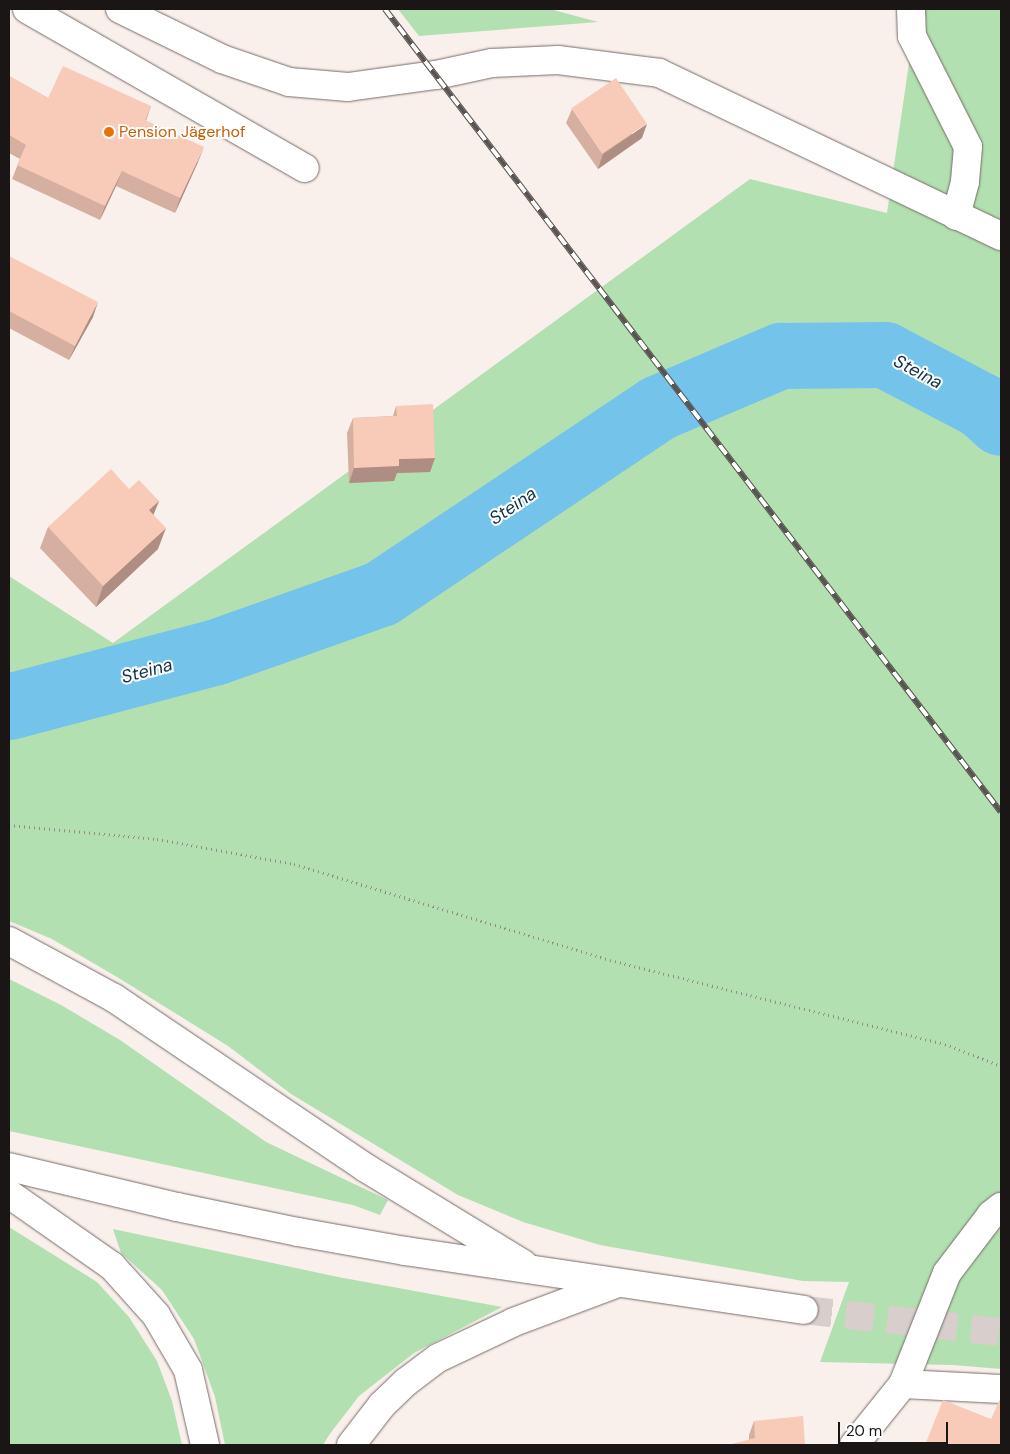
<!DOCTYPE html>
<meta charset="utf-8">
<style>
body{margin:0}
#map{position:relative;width:1010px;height:1454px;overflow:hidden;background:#f9efeb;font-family:"DM Sans",sans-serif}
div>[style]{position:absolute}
.green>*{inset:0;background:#b2e0b1}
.river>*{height:66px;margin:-33px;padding:0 33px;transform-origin:33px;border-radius:33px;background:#74c3ea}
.highway-tunnel>*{height:28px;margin-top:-14px;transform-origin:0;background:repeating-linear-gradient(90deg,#d8cecb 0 28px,transparent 0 42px)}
.path>*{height:3px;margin-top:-1.5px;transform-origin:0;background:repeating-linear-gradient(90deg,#928b88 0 1px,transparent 0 5px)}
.roads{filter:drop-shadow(0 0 1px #756c68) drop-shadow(0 0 1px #756c68)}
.minor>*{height:28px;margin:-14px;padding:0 14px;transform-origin:14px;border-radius:14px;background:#fff}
.major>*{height:28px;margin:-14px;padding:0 14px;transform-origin:14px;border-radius:14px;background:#fff}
.highway>*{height:28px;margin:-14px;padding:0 14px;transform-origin:14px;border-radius:14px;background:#fff}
.rail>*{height:5.5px;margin-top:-2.75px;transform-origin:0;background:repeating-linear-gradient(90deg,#fff 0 11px,#595351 0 22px);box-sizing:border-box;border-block:1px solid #595351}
.wall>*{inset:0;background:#d5af9f}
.shaded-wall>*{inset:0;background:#ae8e82}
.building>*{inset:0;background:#f8cbb9;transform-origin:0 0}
.dots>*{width:14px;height:14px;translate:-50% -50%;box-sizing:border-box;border:2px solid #fff;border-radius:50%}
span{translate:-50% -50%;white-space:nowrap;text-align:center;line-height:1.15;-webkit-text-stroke:4px #fff;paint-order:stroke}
.food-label{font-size:16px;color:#c56008}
.left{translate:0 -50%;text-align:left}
.water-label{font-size:18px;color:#0f3344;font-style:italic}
.frame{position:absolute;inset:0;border:10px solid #1a1615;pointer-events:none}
.scale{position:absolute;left:838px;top:1422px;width:110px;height:22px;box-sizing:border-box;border:2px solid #1a1615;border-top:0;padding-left:6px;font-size:15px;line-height:18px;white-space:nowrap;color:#1a1615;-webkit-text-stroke:4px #fff;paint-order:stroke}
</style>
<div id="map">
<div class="green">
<i style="clip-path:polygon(398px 9px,550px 9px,598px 22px,419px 36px)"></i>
<i style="clip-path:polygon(917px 9px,1001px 9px,1001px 1369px,953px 1365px,820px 1362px,849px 1282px,803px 1281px,600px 1245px,523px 1222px,458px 1195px,291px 1094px,228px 1046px,117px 977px,52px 939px,9px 921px,9px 576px,113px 643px,750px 179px,887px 213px)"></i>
<i style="clip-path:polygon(9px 979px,61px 1005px,120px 1040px,266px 1142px,388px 1200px,380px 1215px,353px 1205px,9px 1131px)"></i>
<i style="clip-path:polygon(9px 1227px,97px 1282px,129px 1317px,157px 1361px,172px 1401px,182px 1445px,9px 1445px)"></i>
<i style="clip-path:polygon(113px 1229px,338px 1277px,502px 1307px,414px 1353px,359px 1396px,329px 1435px,323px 1445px,225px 1445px,215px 1397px,194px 1339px,162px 1290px,121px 1253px)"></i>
</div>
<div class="river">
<i style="left:9px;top:707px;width:215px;rotate:-14.8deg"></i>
<i style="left:217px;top:652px;width:174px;rotate:-19.5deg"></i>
<i style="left:381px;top:594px;width:334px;rotate:-33.8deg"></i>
<i style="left:659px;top:408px;width:133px;rotate:-23.1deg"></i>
<i style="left:781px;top:356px;width:104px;rotate:-0.6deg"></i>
<i style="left:885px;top:355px;width:110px;rotate:27.7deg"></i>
<i style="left:982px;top:406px;width:25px;rotate:42deg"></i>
</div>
<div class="highway-tunnel">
<i style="left:804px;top:1310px;width:198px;rotate:6.4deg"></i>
</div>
<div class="path">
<i style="left:9px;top:825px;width:149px;rotate:5.4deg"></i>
<i style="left:157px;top:839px;width:139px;rotate:10.3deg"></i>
<i style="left:294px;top:864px;width:330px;rotate:16.9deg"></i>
<i style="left:610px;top:960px;width:345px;rotate:14.1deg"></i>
<i style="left:945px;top:1044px;width:60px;rotate:21.4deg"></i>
</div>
<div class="roads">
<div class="minor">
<i style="left:27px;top:9px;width:320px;rotate:29.8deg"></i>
<i style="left:911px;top:9px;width:27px;rotate:88deg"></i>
<i style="left:912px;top:36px;width:124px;rotate:63.2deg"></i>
<i style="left:968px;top:147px;width:35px;rotate:95deg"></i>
<i style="left:965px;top:182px;width:35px;rotate:105deg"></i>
<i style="left:903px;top:1384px;width:98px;rotate:2.9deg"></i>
<i style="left:854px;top:1445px;width:78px;rotate:-51.2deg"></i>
<i style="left:903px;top:1384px;width:119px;rotate:-68.4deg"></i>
<i style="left:947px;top:1273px;width:73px;rotate:-52.8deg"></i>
<i style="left:991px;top:1215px;width:13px;rotate:-39deg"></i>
</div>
<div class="major">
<i style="left:120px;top:9px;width:114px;rotate:26.1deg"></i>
<i style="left:222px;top:59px;width:71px;rotate:18.9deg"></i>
<i style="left:289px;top:82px;width:59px;rotate:4.8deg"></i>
<i style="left:348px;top:87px;width:89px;rotate:-7.8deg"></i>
<i style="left:436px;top:75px;width:57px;rotate:-12.1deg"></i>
<i style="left:492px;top:63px;width:66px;rotate:-2.6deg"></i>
<i style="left:558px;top:60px;width:102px;rotate:7.3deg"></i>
<i style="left:659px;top:73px;width:379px;rotate:25.5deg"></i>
</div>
<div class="highway">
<i style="left:9px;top:941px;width:119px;rotate:28.5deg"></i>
<i style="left:114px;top:998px;width:304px;rotate:34deg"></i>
<i style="left:366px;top:1168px;width:184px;rotate:31.4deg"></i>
<i style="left:9px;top:1167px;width:173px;rotate:13.4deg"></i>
<i style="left:177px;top:1207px;width:124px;rotate:11.7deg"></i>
<i style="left:298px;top:1232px;width:109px;rotate:10.1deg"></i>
<i style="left:405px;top:1251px;width:403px;rotate:8.4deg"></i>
<i style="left:9px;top:1194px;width:126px;rotate:35deg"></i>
<i style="left:112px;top:1266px;width:66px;rotate:48.1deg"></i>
<i style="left:156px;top:1315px;width:64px;rotate:59.8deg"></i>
<i style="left:188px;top:1370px;width:77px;rotate:77.2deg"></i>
<i style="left:351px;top:1445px;width:51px;rotate:-52.2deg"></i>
<i style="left:382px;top:1405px;width:33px;rotate:-44deg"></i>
<i style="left:406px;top:1382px;width:40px;rotate:-37deg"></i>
<i style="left:438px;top:1358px;width:84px;rotate:-25.3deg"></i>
<i style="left:514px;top:1322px;width:108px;rotate:-20.6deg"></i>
</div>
</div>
<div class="rail">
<i style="left:385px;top:9px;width:1012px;rotate:52.51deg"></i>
</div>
<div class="wall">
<i style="clip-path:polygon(9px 76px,48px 98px,151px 106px,146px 121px,198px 162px,175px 213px,116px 186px,100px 220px,12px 179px,20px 159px,9px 153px)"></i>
<i style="clip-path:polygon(572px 109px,642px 138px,598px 169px,566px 123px)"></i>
<i style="clip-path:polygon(9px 256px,93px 317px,69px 360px,9px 328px)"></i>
<i style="clip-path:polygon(396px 406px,435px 458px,430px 472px,397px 473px,394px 481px,349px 483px,347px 433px,353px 418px,393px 416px)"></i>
<i style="clip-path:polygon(129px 489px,159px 501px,153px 515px,158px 549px,96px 607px,40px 548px,48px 527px)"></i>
<i style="clip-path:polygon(754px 1421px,805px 1445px,749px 1440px,749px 1435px)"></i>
</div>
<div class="shaded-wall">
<i style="clip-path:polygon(647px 124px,642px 138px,598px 169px,603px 154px)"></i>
<i style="clip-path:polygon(204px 147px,198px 162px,175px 213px,180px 198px)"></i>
<i style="clip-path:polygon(122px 171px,116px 186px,100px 220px,105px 206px)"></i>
<i style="clip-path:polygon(98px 302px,93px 317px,69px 360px,75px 346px)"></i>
<i style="clip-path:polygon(435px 458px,430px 472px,397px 473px,394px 481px,349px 483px,354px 468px,399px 459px)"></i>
<i style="clip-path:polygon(159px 501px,151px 521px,149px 510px)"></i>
<i style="clip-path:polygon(166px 528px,158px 549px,96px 607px,103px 586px)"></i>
</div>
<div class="building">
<i style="clip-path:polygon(63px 66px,151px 106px,145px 120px,204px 147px,180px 198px,122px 171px,105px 206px,17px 165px,26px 145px,9px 135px,9px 76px,48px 98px)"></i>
<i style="left:616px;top:78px;width:55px;height:54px;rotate:56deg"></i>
<i style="clip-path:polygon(9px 256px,98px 302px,75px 346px,9px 311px)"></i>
<i style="clip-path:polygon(433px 404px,435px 458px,399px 459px,399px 466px,354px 468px,353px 418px,397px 416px,396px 406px)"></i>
<i style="clip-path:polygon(111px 469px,129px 489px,139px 480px,159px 501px,149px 510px,166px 528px,103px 586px,48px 527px)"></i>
<i style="clip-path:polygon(1001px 1397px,1001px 1445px,925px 1445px,943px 1400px,991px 1419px)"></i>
<i style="clip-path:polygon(803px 1416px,805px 1445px,728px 1445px,755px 1438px,754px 1421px)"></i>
</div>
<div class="dots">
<i style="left:109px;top:132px;background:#e8710a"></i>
</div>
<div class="food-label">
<span class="left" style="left:119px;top:132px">Pension Jägerhof</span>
</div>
<div class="water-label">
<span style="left:918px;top:372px;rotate:28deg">Steina</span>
<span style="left:513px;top:506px;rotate:-34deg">Steina</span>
<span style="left:147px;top:671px;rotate:-15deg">Steina</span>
</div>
<div class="frame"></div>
<div class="scale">20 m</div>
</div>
